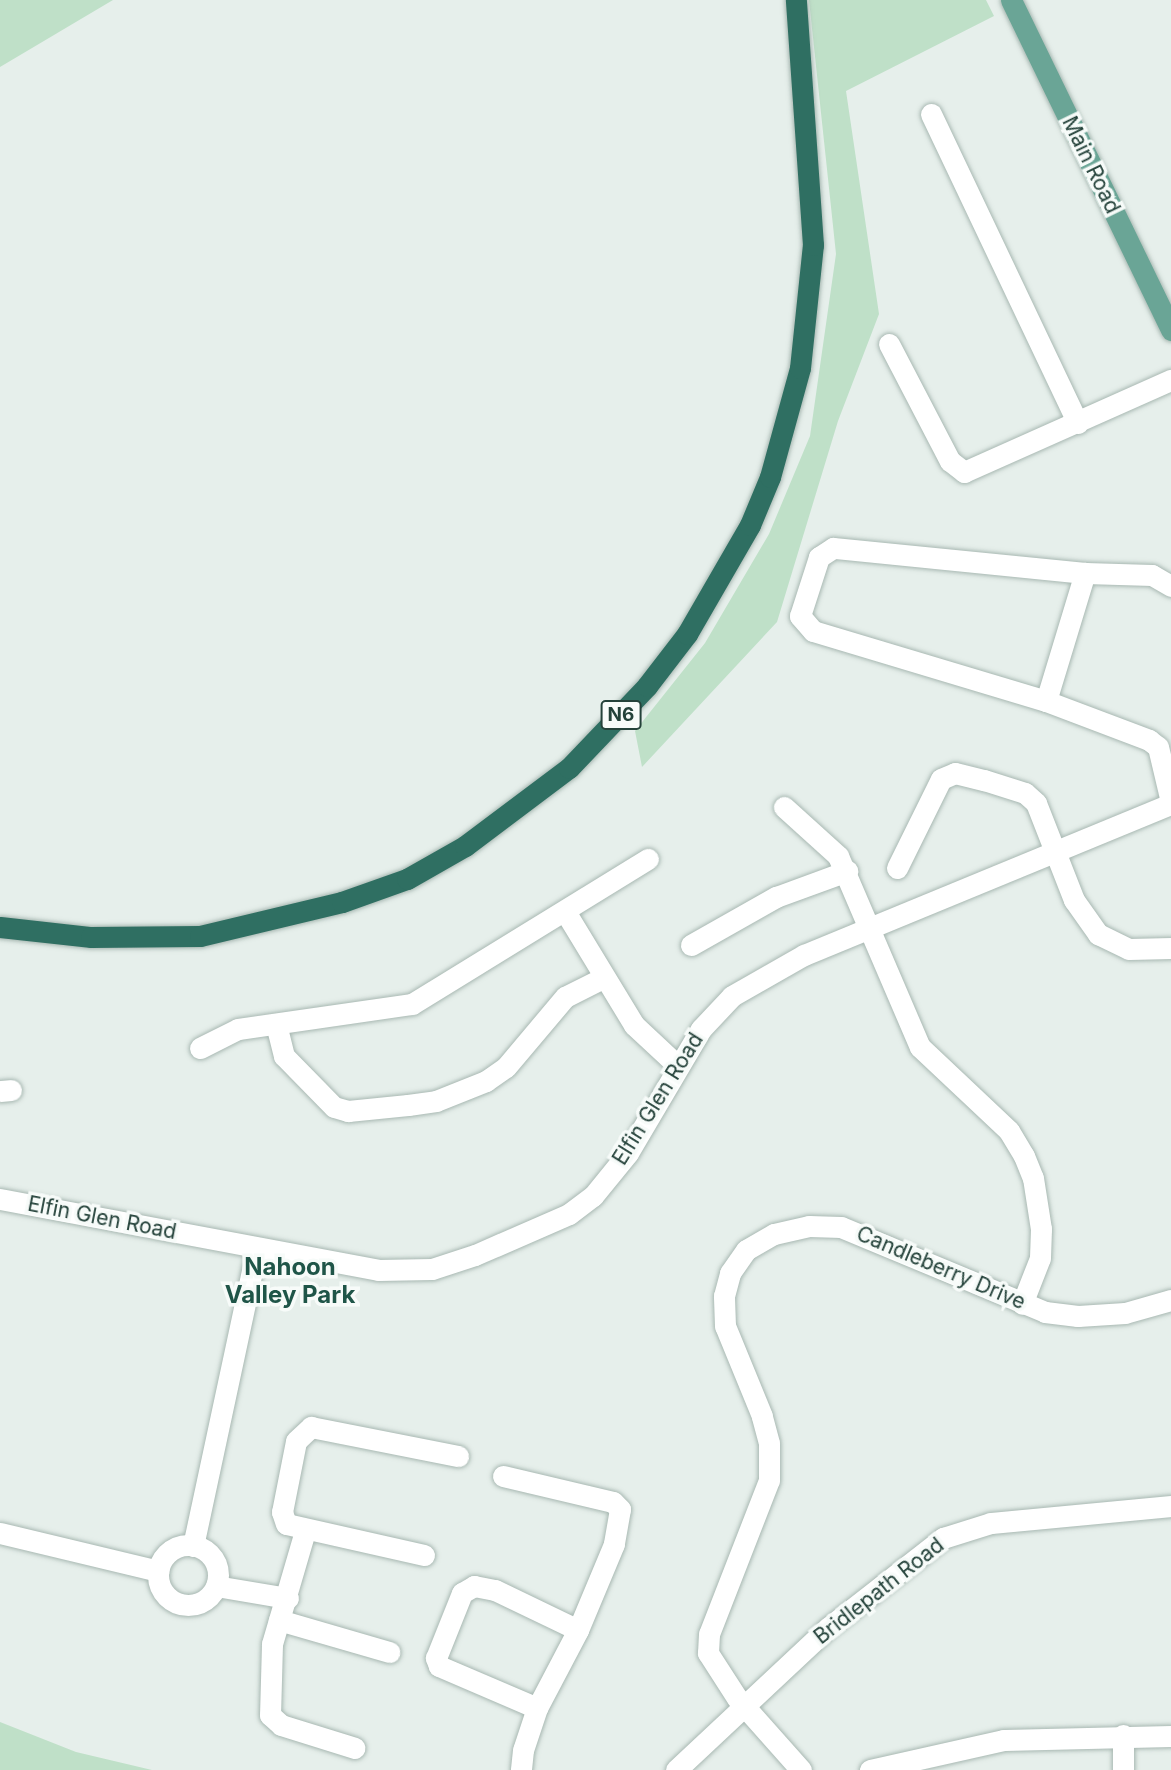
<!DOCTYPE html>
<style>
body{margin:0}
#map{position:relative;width:1171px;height:1770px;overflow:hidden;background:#e6efeb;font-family:Inter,sans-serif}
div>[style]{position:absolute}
.green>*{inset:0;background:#bfe0c8}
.roads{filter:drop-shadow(0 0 2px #a8b8b2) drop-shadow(0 0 2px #a8b8b2)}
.minor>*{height:21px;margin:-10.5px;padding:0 10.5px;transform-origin:10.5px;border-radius:10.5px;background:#fff}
.minor>.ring{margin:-10.5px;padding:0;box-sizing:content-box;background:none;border:21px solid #fff;border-radius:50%}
.major>*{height:21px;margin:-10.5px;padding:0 10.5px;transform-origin:10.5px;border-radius:10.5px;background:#6aa596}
.highway>*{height:21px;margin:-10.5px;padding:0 10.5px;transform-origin:10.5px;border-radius:10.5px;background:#2f6f62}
span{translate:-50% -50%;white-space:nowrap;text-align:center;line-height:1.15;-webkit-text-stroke:7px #f7fbf9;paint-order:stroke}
.shield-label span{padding:2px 5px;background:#f7fbf9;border:2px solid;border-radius:5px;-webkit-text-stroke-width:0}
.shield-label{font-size:19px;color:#24423a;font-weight:700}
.street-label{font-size:21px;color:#24423a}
.quarter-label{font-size:24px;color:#1f5548;font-weight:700}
</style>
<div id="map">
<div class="green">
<i style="clip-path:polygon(0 0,113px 0,0 67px)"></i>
<i style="clip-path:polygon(809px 0,986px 0,994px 16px,846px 91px,879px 314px,838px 421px,777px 622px,642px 767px,635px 731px,705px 643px,769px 534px,810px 436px,836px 254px)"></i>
<i style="clip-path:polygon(0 1722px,76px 1752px,152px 1770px,0 1770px)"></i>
</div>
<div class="roads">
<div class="minor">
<i style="left:931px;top:114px;width:342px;rotate:64.6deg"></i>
<i style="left:889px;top:344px;width:132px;rotate:62.5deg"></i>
<i style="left:950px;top:461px;width:18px;rotate:38deg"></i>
<i style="left:964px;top:472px;width:227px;rotate:-24deg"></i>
<i style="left:1171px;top:586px;width:22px;rotate:-150deg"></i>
<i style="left:1152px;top:575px;width:67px;rotate:-178.3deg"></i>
<i style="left:1085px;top:573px;width:253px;rotate:-174.3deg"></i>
<i style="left:833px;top:548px;width:17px;rotate:147deg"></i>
<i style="left:819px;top:557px;width:62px;rotate:107.9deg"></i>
<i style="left:800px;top:616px;width:20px;rotate:49deg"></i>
<i style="left:813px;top:631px;width:243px;rotate:16.7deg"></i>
<i style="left:1046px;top:701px;width:110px;rotate:20.7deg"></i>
<i style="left:1149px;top:740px;width:11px;rotate:38deg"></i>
<i style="left:1158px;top:747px;width:57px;rotate:76.7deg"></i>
<i style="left:1046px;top:701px;width:134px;rotate:-73.1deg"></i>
<i style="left:784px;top:807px;width:73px;rotate:42.2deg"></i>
<i style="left:838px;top:856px;width:208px;rotate:66.8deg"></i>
<i style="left:920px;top:1047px;width:122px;rotate:43.3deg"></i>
<i style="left:1009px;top:1131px;width:29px;rotate:59deg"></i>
<i style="left:1024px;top:1156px;width:24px;rotate:68deg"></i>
<i style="left:1033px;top:1178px;width:52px;rotate:81.1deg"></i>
<i style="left:1041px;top:1229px;width:29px;rotate:92deg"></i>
<i style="left:1040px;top:1258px;width:49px;rotate:111.4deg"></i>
<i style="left:897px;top:868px;width:99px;rotate:-63.7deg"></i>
<i style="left:941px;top:779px;width:15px;rotate:-23deg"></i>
<i style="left:955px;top:773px;width:30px;rotate:14deg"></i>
<i style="left:984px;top:780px;width:43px;rotate:17.6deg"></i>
<i style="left:1025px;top:793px;width:15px;rotate:42deg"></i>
<i style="left:1036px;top:803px;width:104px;rotate:68.6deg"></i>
<i style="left:1074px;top:900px;width:42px;rotate:54.8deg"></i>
<i style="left:1098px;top:934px;width:34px;rotate:26deg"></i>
<i style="left:1129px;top:949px;width:42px;rotate:-1.4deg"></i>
<i style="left:566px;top:913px;width:131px;rotate:58.7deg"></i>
<i style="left:634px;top:1025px;width:60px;rotate:43deg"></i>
<i style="left:691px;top:945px;width:98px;rotate:-29.5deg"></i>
<i style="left:776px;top:897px;width:76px;rotate:-20.1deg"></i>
<i style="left:276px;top:1024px;width:33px;rotate:76deg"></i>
<i style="left:284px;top:1056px;width:71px;rotate:45.6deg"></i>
<i style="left:334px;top:1107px;width:15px;rotate:16deg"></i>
<i style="left:348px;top:1111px;width:60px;rotate:-5.7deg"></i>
<i style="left:408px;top:1105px;width:28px;rotate:-8deg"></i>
<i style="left:436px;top:1101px;width:54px;rotate:-21.8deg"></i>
<i style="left:486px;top:1081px;width:24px;rotate:-35deg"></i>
<i style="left:506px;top:1067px;width:92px;rotate:-49.9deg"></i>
<i style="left:565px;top:997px;width:42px;rotate:-26.6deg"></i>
<i style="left:200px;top:1048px;width:42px;rotate:-26.6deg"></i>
<i style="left:238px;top:1029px;width:176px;rotate:-8.2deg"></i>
<i style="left:412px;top:1004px;width:277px;rotate:-31.6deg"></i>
<i style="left:0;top:1091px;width:11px;rotate:-5deg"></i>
<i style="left:0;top:1199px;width:385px;rotate:10.6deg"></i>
<i style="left:378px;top:1270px;width:54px;rotate:-1.1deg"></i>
<i style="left:432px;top:1269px;width:45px;rotate:-18deg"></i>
<i style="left:475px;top:1255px;width:103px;rotate:-23.6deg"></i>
<i style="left:569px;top:1214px;width:30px;rotate:-37deg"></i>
<i style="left:593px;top:1196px;width:55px;rotate:-50.9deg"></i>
<i style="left:628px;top:1153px;width:144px;rotate:-59.5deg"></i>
<i style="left:701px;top:1029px;width:45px;rotate:-46.8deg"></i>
<i style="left:732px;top:996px;width:83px;rotate:-29.7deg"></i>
<i style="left:804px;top:955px;width:397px;rotate:-22.4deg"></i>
<i style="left:503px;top:1476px;width:113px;rotate:13.3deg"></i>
<i style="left:613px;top:1502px;width:10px;rotate:45deg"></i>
<i style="left:620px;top:1509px;width:36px;rotate:100deg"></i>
<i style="left:614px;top:1544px;width:93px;rotate:112.7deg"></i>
<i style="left:578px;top:1630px;width:88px;rotate:117.7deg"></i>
<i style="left:537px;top:1708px;width:44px;rotate:108.4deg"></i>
<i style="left:523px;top:1750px;width:20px;rotate:96deg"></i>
<i style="left:305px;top:1531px;width:118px;rotate:106.3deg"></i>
<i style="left:272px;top:1644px;width:71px;rotate:91.6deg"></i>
<i style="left:270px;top:1715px;width:15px;rotate:42deg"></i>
<i style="left:281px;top:1725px;width:77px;rotate:17.3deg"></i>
<i style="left:0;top:1533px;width:163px;rotate:13.5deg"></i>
<i class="ring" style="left:158px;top:1545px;width:39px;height:39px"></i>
<i style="left:193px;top:1546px;width:305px;rotate:-77.9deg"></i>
<i style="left:424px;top:1555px;width:141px;rotate:-167.3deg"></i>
<i style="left:286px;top:1524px;width:13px;rotate:-108deg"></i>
<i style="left:282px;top:1512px;width:72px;rotate:-78.8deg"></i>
<i style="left:296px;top:1441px;width:21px;rotate:-43deg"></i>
<i style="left:311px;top:1427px;width:150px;rotate:11.2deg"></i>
<i style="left:216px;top:1586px;width:73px;rotate:9.5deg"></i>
<i style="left:279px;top:1620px;width:115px;rotate:16.2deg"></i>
<i style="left:537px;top:1708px;width:107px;rotate:-156.8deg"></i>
<i style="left:439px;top:1666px;width:9px;rotate:-111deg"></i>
<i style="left:436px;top:1658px;width:70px;rotate:-68.2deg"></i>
<i style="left:462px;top:1593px;width:14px;rotate:-30deg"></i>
<i style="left:474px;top:1586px;width:21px;rotate:11deg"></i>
<i style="left:495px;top:1590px;width:92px;rotate:25.7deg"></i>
<i style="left:1123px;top:1735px;width:35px;rotate:90deg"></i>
<i style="left:676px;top:1770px;width:209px;rotate:-43.1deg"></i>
<i style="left:829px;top:1627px;width:145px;rotate:-38deg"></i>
<i style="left:943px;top:1538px;width:50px;rotate:-17.4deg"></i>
<i style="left:991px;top:1523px;width:181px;rotate:-5.4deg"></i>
<i style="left:801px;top:1770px;width:96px;rotate:-131.6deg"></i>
<i style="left:737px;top:1698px;width:54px;rotate:-122.8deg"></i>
<i style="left:708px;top:1653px;width:19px;rotate:-87deg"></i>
<i style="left:709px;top:1634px;width:165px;rotate:-68.7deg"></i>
<i style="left:769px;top:1480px;width:37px;rotate:-90deg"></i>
<i style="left:769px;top:1443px;width:28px;rotate:-105deg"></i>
<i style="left:762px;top:1416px;width:97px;rotate:-112.3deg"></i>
<i style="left:725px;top:1326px;width:30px;rotate:-92deg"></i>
<i style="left:724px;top:1296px;width:24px;rotate:-75deg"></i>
<i style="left:730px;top:1273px;width:28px;rotate:-55deg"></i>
<i style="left:746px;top:1250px;width:32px;rotate:-30deg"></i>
<i style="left:774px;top:1234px;width:36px;rotate:-13deg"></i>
<i style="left:809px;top:1226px;width:32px;rotate:2deg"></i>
<i style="left:841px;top:1227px;width:221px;rotate:22.6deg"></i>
<i style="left:1045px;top:1312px;width:33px;rotate:7deg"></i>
<i style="left:1078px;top:1316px;width:47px;rotate:-3.7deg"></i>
<i style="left:1125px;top:1313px;width:48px;rotate:-15.8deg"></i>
<i style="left:870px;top:1770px;width:137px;rotate:-12.6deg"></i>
<i style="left:1004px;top:1740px;width:167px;rotate:-1.4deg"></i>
</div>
<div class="major">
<i style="left:1011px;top:0;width:367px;rotate:64.1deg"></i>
</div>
<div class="highway">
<i style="left:0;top:927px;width:92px;rotate:6.3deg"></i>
<i style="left:91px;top:937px;width:109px;rotate:-0.5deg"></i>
<i style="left:200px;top:936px;width:146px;rotate:-13.5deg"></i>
<i style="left:342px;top:902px;width:69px;rotate:-19.5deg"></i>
<i style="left:407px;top:879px;width:67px;rotate:-29.6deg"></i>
<i style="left:465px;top:846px;width:130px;rotate:-36.9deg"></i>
<i style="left:569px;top:768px;width:113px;rotate:-46.4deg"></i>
<i style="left:647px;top:686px;width:66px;rotate:-52.4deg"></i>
<i style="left:687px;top:634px;width:126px;rotate:-60deg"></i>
<i style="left:750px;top:525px;width:52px;rotate:-67.4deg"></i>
<i style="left:770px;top:477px;width:113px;rotate:-74.6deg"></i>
<i style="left:800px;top:368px;width:124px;rotate:-84deg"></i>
<i style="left:813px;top:245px;width:246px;rotate:-94deg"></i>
</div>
</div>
<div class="shield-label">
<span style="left:621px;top:715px">N6</span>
</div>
<div class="street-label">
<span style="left:1091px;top:165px;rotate:64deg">Main Road</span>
<span style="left:658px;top:1099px;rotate:-58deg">Elfin Glen Road</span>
<span style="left:102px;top:1218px;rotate:11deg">Elfin Glen Road</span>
<span style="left:941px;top:1268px;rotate:23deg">Candleberry Drive</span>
<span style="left:879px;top:1591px;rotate:-38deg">Bridlepath Road</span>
</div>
<div class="quarter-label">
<span style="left:290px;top:1281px">Nahoon<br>Valley Park</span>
</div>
</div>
